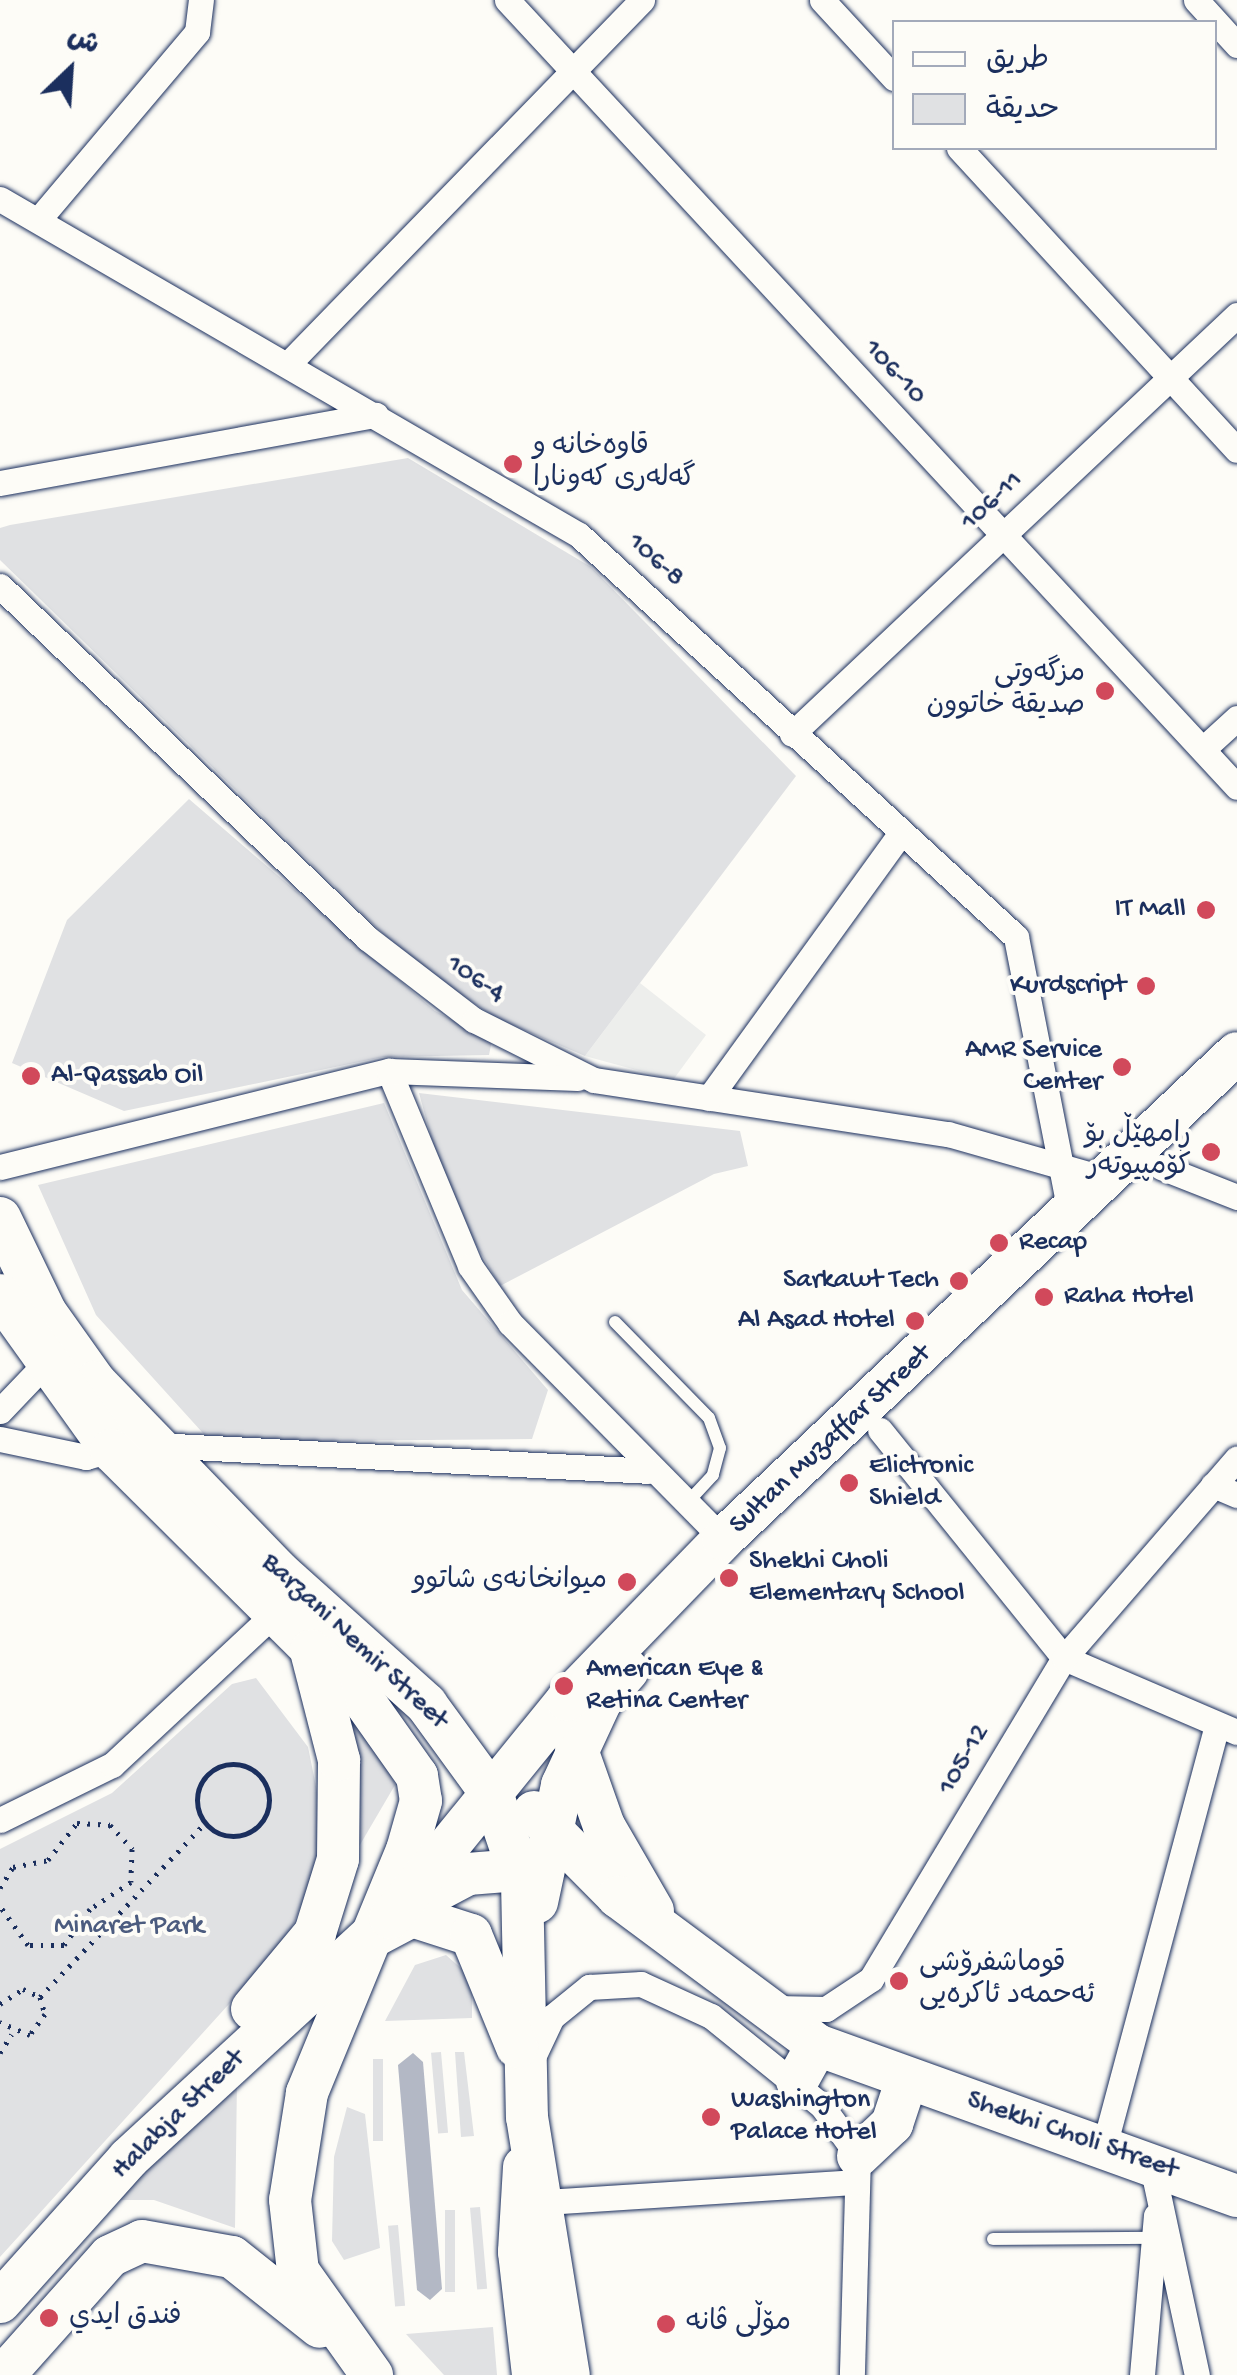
<!DOCTYPE html>
<meta charset="utf-8">
<style>
body{margin:0}
#map{position:relative;width:1237px;height:2375px;overflow:hidden;background:#fdfcf7;font-family:"Gochi Hand","Playpen Sans Arabic",sans-serif}
div>[style]{position:absolute}
.built>*{inset:0;background:#edeeec}
.green>*{inset:0;background:#e0e1e3;transform-origin:0 0}
.water>*{inset:0;background:#b3b8c5}
.path>*{height:5px;margin-top:-2.5px;transform-origin:0;background:repeating-linear-gradient(90deg,#1b2f5e 0 2.5px,transparent 0 10.5px)}
.path>.ring{margin:-2.5px;padding:0;box-sizing:content-box;background:none;border:5px solid #1b2f5e;border-radius:50%}
.roads{filter:drop-shadow(0 0 2px #1b2f5e) drop-shadow(0 0 2px #1b2f5e)}
.lane>*{height:12px;margin:-6px;padding:0 6px;transform-origin:6px;border-radius:6px;background:#fdfcf7}
.street>*{height:25px;margin:-12.5px;padding:0 12.5px;transform-origin:12.5px;border-radius:12.5px;background:#fdfcf7}
.primary>*{height:42px;margin:-21px;padding:0 21px;transform-origin:21px;border-radius:21px;background:#fdfcf7}
.dots>*{width:28px;height:28px;translate:-50% -50%;box-sizing:border-box;border:5px solid #fdfcf7;border-radius:50%}
span{translate:-50% -50%;white-space:nowrap;text-align:center;line-height:1.15;-webkit-text-stroke:8px #fdfcf7;paint-order:stroke}
.street-label{font-size:28px;color:#1b2f5e}
.poi-label{font-size:28px;color:#1b2f5e}
.left{translate:0 -50%;text-align:left}
.right{translate:-100% -50%;text-align:right}
.park-label{font-size:28px;color:#4c5c7f}
.legend{position:absolute;left:892px;top:20px;width:325px;height:130px;box-sizing:border-box;background:#fdfcf7;border:2px solid #a3aaba;margin:0;padding:12px 18px;list-style:none;font-size:30px;color:#1b2f5e}
.legend li{display:flex;align-items:center;gap:20px;height:50px}
.legend b{width:50px;border:2px solid #a3aaba}
.north{position:absolute;left:20px;top:20px;width:100px;height:100px;-webkit-text-stroke:8px #fdfcf7;paint-order:stroke;rotate:25deg;font-size:28px;font-weight:700;line-height:40px;text-align:center;color:#1b2f5e}
.north::after{content:'';display:block;margin:auto;width:35px;height:45px;background:#1b2f5e;clip-path:polygon(50% 0,100% 100%,50% 72%,0 100%)}
</style>
<div id="map">
<div class="built">
<i style="clip-path:polygon(640px 983px,706px 1035px,673px 1080px,585px 1056px)"></i>
</div>
<div class="green">
<i style="clip-path:polygon(408px 458px,591px 567px,796px 776px,585px 1056px,496px 1018px,412px 962px,0 560px,0 528px,10px 525px)"></i>
<i style="clip-path:polygon(189px 799px,435px 1011px,492px 1040px,489px 1055px,383px 1057px,124px 1111px,12px 1063px,67px 920px)"></i>
<i style="clip-path:polygon(419px 1093px,740px 1131px,748px 1166px,714px 1174px,500px 1286px,447px 1195px)"></i>
<i style="clip-path:polygon(384px 1103px,462px 1290px,548px 1390px,532px 1439px,211px 1442px,96px 1315px,38px 1185px)"></i>
<i style="clip-path:polygon(256px 1678px,308px 1747px,321px 1811px,316px 1871px,286px 1941px,0 2257px,0 1849px,112px 1793px,232px 1684px)"></i>
<i style="clip-path:polygon(345px 1714px,380px 1745px,395px 1785px,354px 1855px)"></i>
<i style="clip-path:polygon(446px 1955px,472px 1978px,472px 2018px,385px 2021px,415px 1965px)"></i>
<i style="left:441px;top:2052px;width:81px;height:10px;rotate:85deg"></i>
<i style="clip-path:polygon(455px 2052px,464px 2052px,474px 2136px,461px 2137px)"></i>
<i style="left:373px;top:2059px;width:10px;height:82px"></i>
<i style="clip-path:polygon(237px 2079px,235px 2228px,154px 2200px,109px 2200px)"></i>
<i style="clip-path:polygon(347px 2107px,365px 2114px,380px 2248px,344px 2260px,332px 2241px,334px 2157px)"></i>
<i style="left:480px;top:2207px;width:82px;height:10px;rotate:85deg"></i>
<i style="left:445px;top:2210px;width:10px;height:82px"></i>
<i style="left:398px;top:2225px;width:81px;height:10px;rotate:85deg"></i>
<i style="clip-path:polygon(493px 2327px,497px 2375px,444px 2375px,406px 2334px)"></i>
</div>
<div class="water">
<i style="clip-path:polygon(413px 2053px,423px 2062px,442px 2289px,430px 2300px,417px 2290px,398px 2065px)"></i>
</div>
<div class="path">
<i class="ring" style="left:197px;top:1764px;width:67px;height:67px"></i>
<i style="left:0;top:1888px;width:25px;rotate:-58deg"></i>
<i style="left:13px;top:1867px;width:36px;rotate:-11deg"></i>
<i style="left:48px;top:1860px;width:47px;rotate:-51.9deg"></i>
<i style="left:77px;top:1823px;width:33px;rotate:3deg"></i>
<i style="left:110px;top:1825px;width:33px;rotate:47deg"></i>
<i style="left:132px;top:1849px;width:33px;rotate:92deg"></i>
<i style="left:131px;top:1882px;width:49px;rotate:146.6deg"></i>
<i style="left:90px;top:1909px;width:44px;rotate:125.8deg"></i>
<i style="left:64px;top:1945px;width:36px;rotate:180deg"></i>
<i style="left:28px;top:1945px;width:48px;rotate:-125.7deg"></i>
<i style="left:40px;top:1997px;width:240px;rotate:-46.5deg"></i>
<i style="left:0;top:2004px;width:27px;rotate:-33deg"></i>
<i style="left:23px;top:1989px;width:19px;rotate:25deg"></i>
<i style="left:40px;top:1997px;width:18px;rotate:74deg"></i>
<i style="left:45px;top:2014px;width:26px;rotate:126deg"></i>
<i style="left:30px;top:2035px;width:33px;rotate:-157deg"></i>
<i style="left:0;top:2053px;width:22px;rotate:-58deg"></i>
</div>
<div class="roads">
<div class="lane">
<i style="left:615px;top:1322px;width:134px;rotate:45.6deg"></i>
<i style="left:709px;top:1418px;width:32px;rotate:70deg"></i>
<i style="left:720px;top:1448px;width:28px;rotate:105deg"></i>
<i style="left:713px;top:1475px;width:38px;rotate:133deg"></i>
<i style="left:993px;top:2239px;width:161px;rotate:-0.4deg"></i>
</div>
<div class="street">
<i style="left:507px;top:0;width:1073px;rotate:47.15deg"></i>
<i style="left:822px;top:0;width:106px;rotate:47.3deg"></i>
<i style="left:1196px;top:0;width:61px;rotate:47.7deg"></i>
<i style="left:959px;top:148px;width:410px;rotate:47.4deg"></i>
<i style="left:0;top:199px;width:669px;rotate:30.13deg"></i>
<i style="left:579px;top:535px;width:594px;rotate:42.61deg"></i>
<i style="left:1016px;top:937px;width:265px;rotate:78.9deg"></i>
<i style="left:1067px;top:1197px;width:20px;rotate:110deg"></i>
<i style="left:39px;top:219px;width:245px;rotate:-49.8deg"></i>
<i style="left:197px;top:32px;width:32px;rotate:-83deg"></i>
<i style="left:290px;top:362px;width:505px;rotate:-45.8deg"></i>
<i style="left:0;top:483px;width:382px;rotate:-10.3deg"></i>
<i style="left:0;top:586px;width:509px;rotate:43.8deg"></i>
<i style="left:367px;top:938px;width:135px;rotate:37.5deg"></i>
<i style="left:474px;top:1020px;width:134px;rotate:26.6deg"></i>
<i style="left:594px;top:1080px;width:358px;rotate:8.7deg"></i>
<i style="left:948px;top:1134px;width:164px;rotate:15.9deg"></i>
<i style="left:792px;top:734px;width:611px;rotate:-43.28deg"></i>
<i style="left:1203px;top:749px;width:46px;rotate:-42.4deg"></i>
<i style="left:389px;top:1071px;width:211px;rotate:67.4deg"></i>
<i style="left:470px;top:1266px;width:70px;rotate:54.9deg"></i>
<i style="left:510px;top:1323px;width:303px;rotate:45.4deg"></i>
<i style="left:709px;top:1098px;width:322px;rotate:-54.1deg"></i>
<i style="left:0;top:1167px;width:401px;rotate:-13.9deg"></i>
<i style="left:389px;top:1071px;width:189px;rotate:2.1deg"></i>
<i style="left:1161px;top:1167px;width:82px;rotate:21.5deg"></i>
<i style="left:0;top:1411px;width:62px;rotate:-46.3deg"></i>
<i style="left:880px;top:1430px;width:293px;rotate:51.1deg"></i>
<i style="left:1064px;top:1658px;width:188px;rotate:23.2deg"></i>
<i style="left:0;top:1439px;width:88px;rotate:11.8deg"></i>
<i style="left:86px;top:1457px;width:26px;rotate:-16deg"></i>
<i style="left:155px;top:1445px;width:494px;rotate:3deg"></i>
<i style="left:1213px;top:1485px;width:26px;rotate:23deg"></i>
<i style="left:0;top:1820px;width:125px;rotate:-26.2deg"></i>
<i style="left:112px;top:1765px;width:224px;rotate:-43deg"></i>
<i style="left:775px;top:2008px;width:51px;rotate:1.1deg"></i>
<i style="left:826px;top:2009px;width:54px;rotate:-33.7deg"></i>
<i style="left:871px;top:1979px;width:375px;rotate:-59deg"></i>
<i style="left:1064px;top:1658px;width:264px;rotate:-49.1deg"></i>
<i style="left:534px;top:2055px;width:42px;rotate:-64.7deg"></i>
<i style="left:552px;top:2017px;width:48px;rotate:-39deg"></i>
<i style="left:589px;top:1987px;width:52px;rotate:-3.3deg"></i>
<i style="left:641px;top:1984px;width:77px;rotate:24.6deg"></i>
<i style="left:711px;top:2016px;width:143px;rotate:39deg"></i>
<i style="left:822px;top:2106px;width:62px;rotate:54.2deg"></i>
<i style="left:858px;top:2156px;width:219px;rotate:91.6deg"></i>
<i style="left:1105px;top:2143px;width:433px;rotate:-75deg"></i>
<i style="left:1151px;top:2161px;width:219px;rotate:77.9deg"></i>
<i style="left:546px;top:2202px;width:311px;rotate:-3.7deg"></i>
<i style="left:1142px;top:2375px;width:160px;rotate:-85deg"></i>
</div>
<div class="primary">
<i style="left:0;top:1218px;width:106px;rotate:64.2deg"></i>
<i style="left:46px;top:1313px;width:85px;rotate:54.6deg"></i>
<i style="left:95px;top:1382px;width:264px;rotate:45.9deg"></i>
<i style="left:279px;top:1572px;width:198px;rotate:41.9deg"></i>
<i style="left:426px;top:1704px;width:114px;rotate:53.9deg"></i>
<i style="left:493px;top:1796px;width:90px;rotate:71.2deg"></i>
<i style="left:522px;top:1881px;width:236px;rotate:88.8deg"></i>
<i style="left:527px;top:2117px;width:261px;rotate:80.8deg"></i>
<i style="left:0;top:1295px;width:191px;rotate:54.4deg"></i>
<i style="left:111px;top:1450px;width:356px;rotate:44.8deg"></i>
<i style="left:364px;top:1701px;width:92px;rotate:54.8deg"></i>
<i style="left:417px;top:1776px;width:25px;rotate:81deg"></i>
<i style="left:421px;top:1801px;width:51px;rotate:105.9deg"></i>
<i style="left:407px;top:1850px;width:263px;rotate:112.4deg"></i>
<i style="left:307px;top:2093px;width:108px;rotate:99deg"></i>
<i style="left:290px;top:2200px;width:71px;rotate:83.6deg"></i>
<i style="left:298px;top:2271px;width:128px;rotate:54.6deg"></i>
<i style="left:576px;top:1747px;width:84px;rotate:70.5deg"></i>
<i style="left:604px;top:1826px;width:98px;rotate:60deg"></i>
<i style="left:534px;top:1812px;width:120px;rotate:45.3deg"></i>
<i style="left:618px;top:1897px;width:248px;rotate:36.6deg"></i>
<i style="left:817px;top:2045px;width:446px;rotate:19.8deg"></i>
<i style="left:417px;top:1901px;width:58px;rotate:-27.9deg"></i>
<i style="left:468px;top:1874px;width:75px;rotate:-4.6deg"></i>
<i style="left:537px;top:1902px;width:120px;rotate:-77.9deg"></i>
<i style="left:562px;top:1785px;width:93px;rotate:-65.1deg"></i>
<i style="left:601px;top:1701px;width:41px;rotate:-48.9deg"></i>
<i style="left:378px;top:1934px;width:38px;rotate:-28deg"></i>
<i style="left:412px;top:1916px;width:62px;rotate:17.9deg"></i>
<i style="left:471px;top:1935px;width:121px;rotate:67.7deg"></i>
<i style="left:252px;top:2009px;width:99px;rotate:-50.3deg"></i>
<i style="left:315px;top:1933px;width:77px;rotate:-72.7deg"></i>
<i style="left:338px;top:1859px;width:99px;rotate:-89.4deg"></i>
<i style="left:339px;top:1760px;width:113px;rotate:-104.4deg"></i>
<i style="left:797px;top:2081px;width:41px;rotate:-60.9deg"></i>
<i style="left:858px;top:2156px;width:47px;rotate:-43.3deg"></i>
<i style="left:892px;top:2124px;width:47px;rotate:-71.6deg"></i>
<i style="left:524px;top:2167px;width:85px;rotate:93.4deg"></i>
<i style="left:519px;top:2252px;width:124px;rotate:83.5deg"></i>
<i style="left:0;top:2302px;width:193px;rotate:-48.1deg"></i>
<i style="left:129px;top:2158px;width:355px;rotate:-42.6deg"></i>
<i style="left:390px;top:1918px;width:281px;rotate:-50.9deg"></i>
<i style="left:567px;top:1700px;width:224px;rotate:-45.9deg"></i>
<i style="left:723px;top:1539px;width:707px;rotate:-43.4deg"></i>
<i style="left:4px;top:2375px;width:159px;rotate:-48.3deg"></i>
<i style="left:110px;top:2256px;width:35px;rotate:-25deg"></i>
<i style="left:142px;top:2241px;width:91px;rotate:10.1deg"></i>
<i style="left:232px;top:2257px;width:112px;rotate:38.5deg"></i>
</div>
</div>
<div class="dots">
<i style="left:513px;top:464px;background:#d1495b"></i>
<i style="left:1105px;top:691px;background:#d1495b"></i>
<i style="left:1206px;top:910px;background:#d1495b"></i>
<i style="left:1146px;top:986px;background:#d1495b"></i>
<i style="left:1122px;top:1067px;background:#d1495b"></i>
<i style="left:31px;top:1076px;background:#d1495b"></i>
<i style="left:1211px;top:1152px;background:#d1495b"></i>
<i style="left:999px;top:1243px;background:#d1495b"></i>
<i style="left:959px;top:1281px;background:#d1495b"></i>
<i style="left:1044px;top:1297px;background:#d1495b"></i>
<i style="left:915px;top:1321px;background:#d1495b"></i>
<i style="left:849px;top:1483px;background:#d1495b"></i>
<i style="left:729px;top:1578px;background:#d1495b"></i>
<i style="left:627px;top:1582px;background:#d1495b"></i>
<i style="left:564px;top:1686px;background:#d1495b"></i>
<i style="left:899px;top:1981px;background:#d1495b"></i>
<i style="left:711px;top:2117px;background:#d1495b"></i>
<i style="left:49px;top:2318px;background:#d1495b"></i>
<i style="left:666px;top:2324px;background:#d1495b"></i>
</div>
<div class="street-label">
<span style="left:894px;top:373px;rotate:47deg">106-10</span>
<span style="left:993px;top:502px;rotate:-43deg">106-11</span>
<span style="left:655px;top:561px;rotate:42deg">106-8</span>
<span style="left:475px;top:980px;rotate:34deg">106-4</span>
<span style="left:831px;top:1440px;rotate:-43deg">Sultan Muzaffar Street</span>
<span style="left:354px;top:1642px;rotate:43deg">Barzani Nemir Street</span>
<span style="left:965px;top:1760px;rotate:-60deg">105-12</span>
<span style="left:179px;top:2115px;rotate:-44deg">Halabja Street</span>
<span style="left:1072px;top:2136px;rotate:19deg">Shekhi Choli Street</span>
</div>
<div class="poi-label">
<span class="left" style="left:533px;top:464px">قاوەخانە و<br>گەلەری کەونارا</span>
<span class="right" style="left:1085px;top:691px">مزگەوتی<br>صديقة خاتوون</span>
<span class="right" style="left:1186px;top:910px">IT Mall</span>
<span class="right" style="left:1126px;top:986px">Kurdscript</span>
<span class="right" style="left:1102px;top:1067px">AMR Service<br>Center</span>
<span class="left" style="left:51px;top:1076px">Al-Qassab Oil</span>
<span class="right" style="left:1191px;top:1152px">ڕامهێڵ بۆ<br>کۆمپیوتەر</span>
<span class="left" style="left:1019px;top:1243px">Recap</span>
<span class="right" style="left:939px;top:1281px">Sarkawt Tech</span>
<span class="left" style="left:1064px;top:1297px">Raha Hotel</span>
<span class="right" style="left:895px;top:1321px">Al Asad Hotel</span>
<span class="left" style="left:869px;top:1483px">Elictronic<br>Shield</span>
<span class="left" style="left:749px;top:1578px">Shekhi Choli<br>Elementary School</span>
<span class="right" style="left:607px;top:1582px">میوانخانەی شاتوو</span>
<span class="left" style="left:586px;top:1686px">American Eye &amp;<br>Retina Center</span>
<span class="left" style="left:919px;top:1981px">قوماشفرۆشی<br>ئەحمەد ئاکرەیی</span>
<span class="left" style="left:731px;top:2117px">Washington<br>Palace Hotel</span>
<span class="left" style="left:69px;top:2318px">فندق ايدي</span>
<span class="left" style="left:686px;top:2324px">مۆڵی ڤانە</span>
</div>
<div class="park-label">
<span style="left:129px;top:1927px">Minaret Park</span>
</div>
<ul class="legend">
<li><b style="height:12px;background:#fdfcf7"></b>طريق</li>
<li><b style="height:28px;background:#e0e1e3"></b>حديقة</li>
</ul>
<div class="north">ش</div>
</div>
